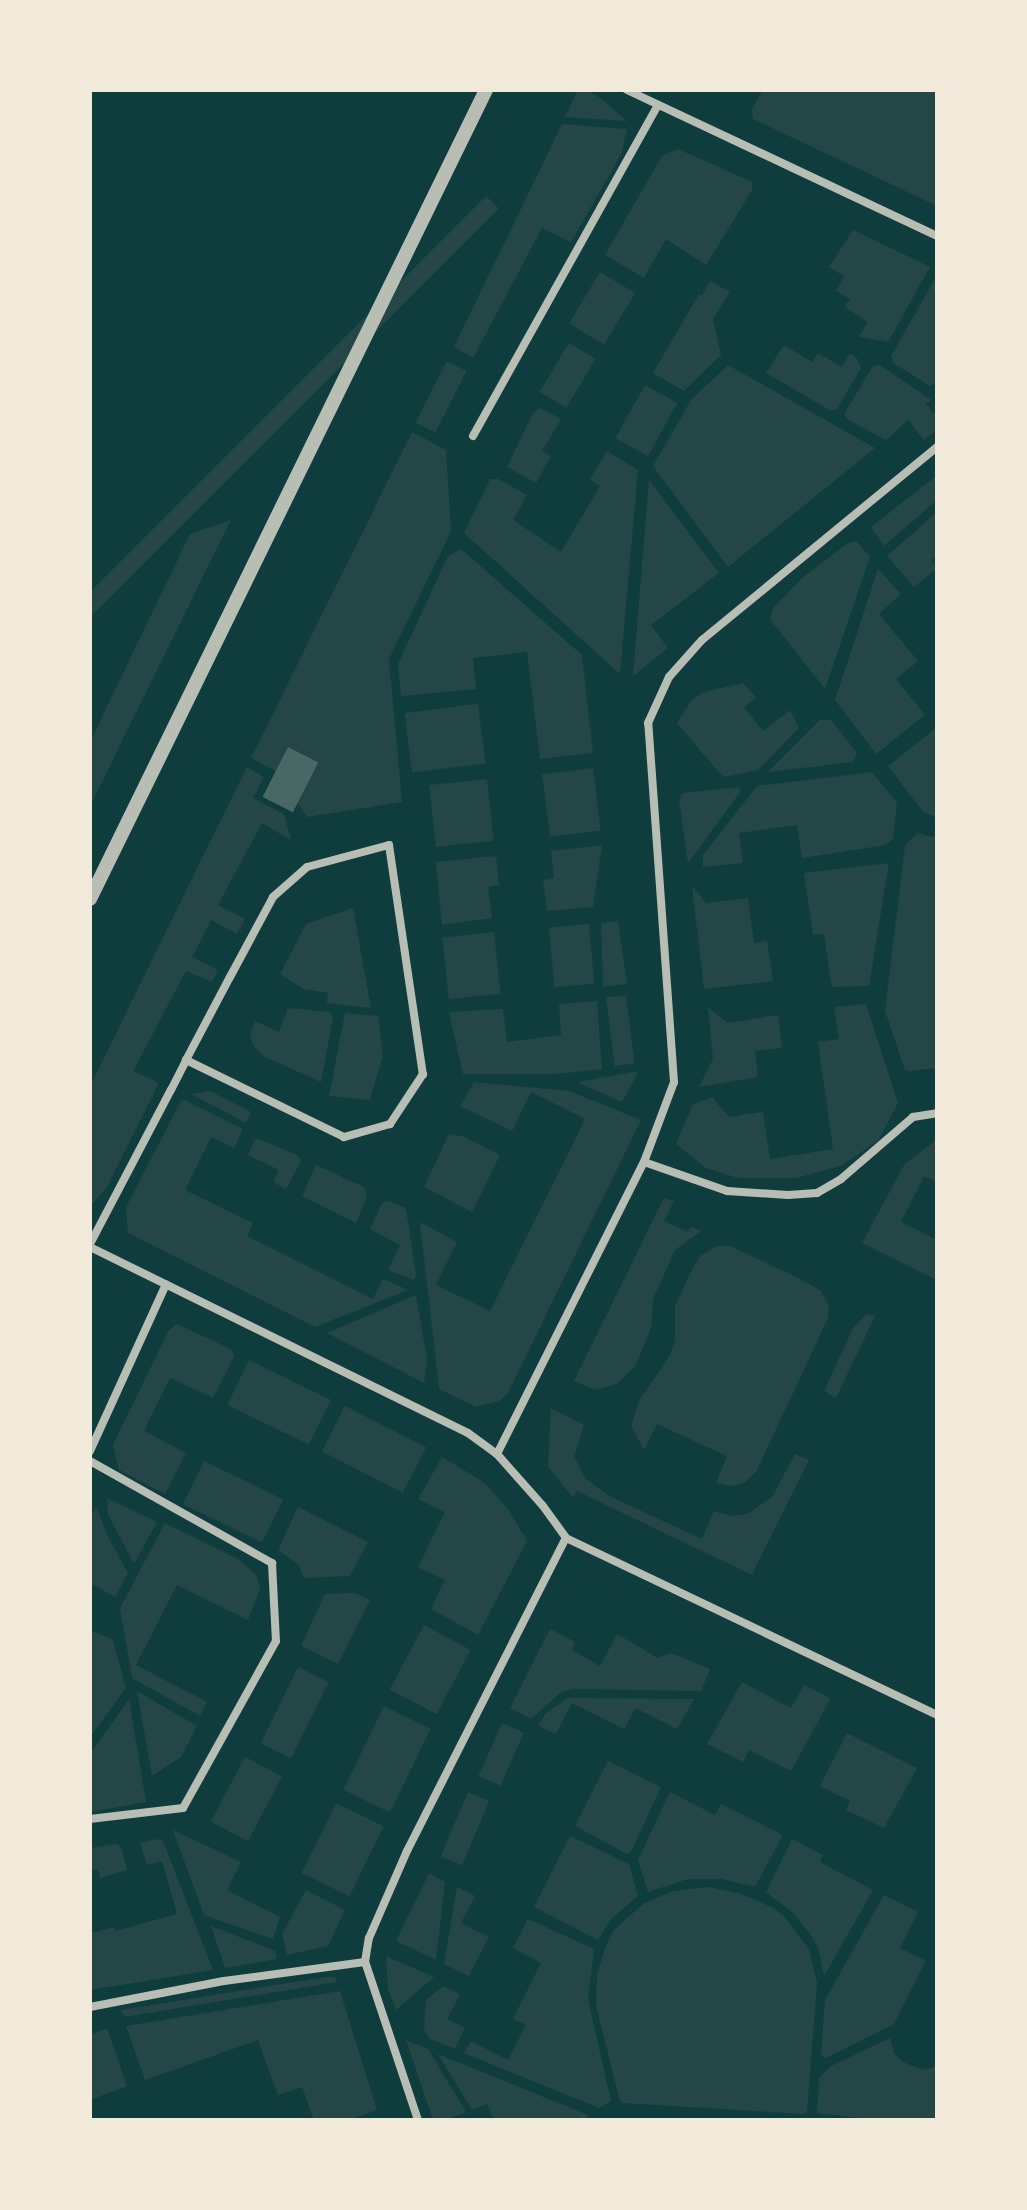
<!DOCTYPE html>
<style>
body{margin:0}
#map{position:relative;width:1027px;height:2210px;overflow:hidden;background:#0f3d3e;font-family:"Fira Sans Condensed",sans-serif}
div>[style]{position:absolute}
.green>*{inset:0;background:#244646;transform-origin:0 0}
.building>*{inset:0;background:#486865;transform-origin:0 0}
.minor>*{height:8px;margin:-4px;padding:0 4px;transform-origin:4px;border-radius:4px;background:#b8beb3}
.tertiary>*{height:14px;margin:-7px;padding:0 7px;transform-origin:7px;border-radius:7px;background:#b8beb3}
span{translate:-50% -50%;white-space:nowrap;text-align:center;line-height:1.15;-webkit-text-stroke:8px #f1e9da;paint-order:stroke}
.frame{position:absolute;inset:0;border:92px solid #f1e9da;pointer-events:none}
</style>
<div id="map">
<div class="green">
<i style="clip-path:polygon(578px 90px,589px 91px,600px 98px,627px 121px,565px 117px)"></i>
<i style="clip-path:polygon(763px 90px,937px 90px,937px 206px,753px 119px,752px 109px)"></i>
<i style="clip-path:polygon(562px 124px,627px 129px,622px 153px,571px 242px,542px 228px,473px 358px,454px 347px)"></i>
<i style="clip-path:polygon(678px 149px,752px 182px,752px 190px,706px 265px,666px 239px,644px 278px,605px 255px,662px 156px)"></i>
<i style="left:486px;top:196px;width:18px;height:896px;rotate:45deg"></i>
<i style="clip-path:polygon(853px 230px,930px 267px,888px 342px,859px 337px,868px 322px,845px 307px,850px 299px,836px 291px,844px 276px,829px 267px)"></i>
<i style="left:600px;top:272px;width:41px;height:60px;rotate:31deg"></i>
<i style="clip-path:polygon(937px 275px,937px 381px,930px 386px,893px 363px,891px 356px)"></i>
<i style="clip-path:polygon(710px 281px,730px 292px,713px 319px,721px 355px,684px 391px,653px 373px,699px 294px,702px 296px)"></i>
<i style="left:569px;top:343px;width:31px;height:57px;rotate:31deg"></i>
<i style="clip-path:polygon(784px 345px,812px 362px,818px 353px,842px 367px,850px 353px,856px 357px,861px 368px,837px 409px,831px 411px,766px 373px)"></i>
<i style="left:447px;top:361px;width:22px;height:69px;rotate:27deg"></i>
<i style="clip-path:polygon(728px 365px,875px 448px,728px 567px,653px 466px,691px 400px)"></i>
<i style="clip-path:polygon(880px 365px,931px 400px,926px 404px,937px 417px,937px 430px,924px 440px,908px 420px,886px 440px,847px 419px,844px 414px,873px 366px)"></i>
<i style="left:645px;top:385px;width:37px;height:61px;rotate:29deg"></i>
<i style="clip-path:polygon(540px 408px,561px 419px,542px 451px,551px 456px,536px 483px,507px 467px,533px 413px)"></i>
<i style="clip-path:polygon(412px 432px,446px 450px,451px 531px,389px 659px,402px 802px,307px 817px,276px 771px,251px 758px)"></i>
<i style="clip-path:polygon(607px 451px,638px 470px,620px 674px,464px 533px,490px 479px,498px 479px,527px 495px,513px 520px,561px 552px,600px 486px,590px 479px)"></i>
<i style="clip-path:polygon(935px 477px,937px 500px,884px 546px,871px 527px)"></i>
<i style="clip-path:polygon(649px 480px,719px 573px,651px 625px,668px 648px,633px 676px)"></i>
<i style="clip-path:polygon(937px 512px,937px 555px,931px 560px,937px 568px,914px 587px,887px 556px)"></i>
<i style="clip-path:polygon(231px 520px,90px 806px,90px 742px,190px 534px)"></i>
<i style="clip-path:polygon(856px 541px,870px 557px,825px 689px,770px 619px,773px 608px,802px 578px,848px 543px)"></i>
<i style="clip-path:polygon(461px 549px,582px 655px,593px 753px,540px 759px,527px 652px,473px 658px,476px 689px,401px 696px,398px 664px,448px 556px)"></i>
<i style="clip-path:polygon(878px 569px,901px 594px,879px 614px,918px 661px,896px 679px,925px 715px,876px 754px,835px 700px)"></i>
<i style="clip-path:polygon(743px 683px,756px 697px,744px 707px,763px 731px,790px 710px,799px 728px,758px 770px,723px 777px,677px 723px,691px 701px,704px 692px)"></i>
<i style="left:478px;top:704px;width:60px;height:74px;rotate:83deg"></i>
<i style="clip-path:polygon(820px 720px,831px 720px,857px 753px,853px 762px,768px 772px)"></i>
<i style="clip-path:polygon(936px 728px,937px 729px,937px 817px,924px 813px,888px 766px)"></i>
<i style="clip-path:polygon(247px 767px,264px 777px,253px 798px,284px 814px,291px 840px,262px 823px,218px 905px,245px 919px,237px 934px,211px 920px,192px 957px,218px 970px,212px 982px,186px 971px,133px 1071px,159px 1083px,107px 1187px,90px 1207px,90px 1086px)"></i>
<i style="left:593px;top:768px;width:63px;height:51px;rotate:83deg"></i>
<i style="clip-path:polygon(872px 772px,897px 803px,893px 839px,886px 845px,802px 858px,797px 825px,739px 833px,743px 863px,703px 867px,703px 855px,757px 786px)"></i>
<i style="left:487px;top:779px;width:62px;height:58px;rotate:84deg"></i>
<i style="clip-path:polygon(739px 787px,741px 791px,688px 863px,679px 799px,683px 793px)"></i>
<i style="clip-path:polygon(918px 833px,937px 838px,937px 1068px,910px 1071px,905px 1070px,885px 1011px,905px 845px)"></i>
<i style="clip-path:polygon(602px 845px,593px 907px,547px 911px,543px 880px,554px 878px,551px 851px)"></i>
<i style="clip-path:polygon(496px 856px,499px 885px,488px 887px,492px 918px,442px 925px,436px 862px)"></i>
<i style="clip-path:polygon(889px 863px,869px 986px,832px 987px,824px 934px,813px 935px,804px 873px)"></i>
<i style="clip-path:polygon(692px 886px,706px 903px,748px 898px,754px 943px,767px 941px,773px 981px,704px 989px)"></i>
<i style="clip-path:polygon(353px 908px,365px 975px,371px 1008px,327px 1003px,328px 993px,303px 989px,280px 974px,306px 924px)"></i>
<i style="clip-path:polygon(618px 921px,627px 984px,603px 987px,601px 923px)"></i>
<i style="left:589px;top:924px;width:60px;height:40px;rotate:85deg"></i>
<i style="left:494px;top:932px;width:62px;height:52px;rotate:84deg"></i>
<i style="left:626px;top:995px;width:69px;height:20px;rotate:83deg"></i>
<i style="clip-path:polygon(597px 1001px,602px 1069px,558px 1074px,463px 1074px,449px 1012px,503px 1009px,507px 1042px,561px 1035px,559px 1004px)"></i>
<i style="clip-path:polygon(866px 1004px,898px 1103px,878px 1141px,842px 1165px,797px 1178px,738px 1178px,706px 1168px,676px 1144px,693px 1104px,712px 1097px,729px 1117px,763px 1112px,770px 1159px,833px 1149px,818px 1042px,839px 1039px,834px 1007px)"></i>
<i style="clip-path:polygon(708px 1007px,727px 1023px,778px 1015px,782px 1048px,755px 1051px,758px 1077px,699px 1087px,713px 1059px)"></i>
<i style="clip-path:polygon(288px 1008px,330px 1012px,333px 1017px,321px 1082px,265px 1057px,254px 1047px,250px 1037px,255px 1021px,279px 1032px)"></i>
<i style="clip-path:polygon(345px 1013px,378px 1016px,383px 1055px,370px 1100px,329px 1096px)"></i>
<i style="clip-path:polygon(639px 1071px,622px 1102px,577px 1082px)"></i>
<i style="clip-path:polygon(474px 1082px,569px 1091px,641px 1120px,508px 1393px,499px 1401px,476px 1407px,439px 1389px,420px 1222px,457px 1242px,436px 1285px,490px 1311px,585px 1119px,531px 1092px,512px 1131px,460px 1106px)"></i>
<i style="clip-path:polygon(210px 1091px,251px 1112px,246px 1123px,191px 1094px)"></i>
<i style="clip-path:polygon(182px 1099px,243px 1129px,234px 1148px,211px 1137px,185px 1190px,253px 1223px,247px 1236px,373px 1299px,383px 1279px,408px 1290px,315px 1327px,128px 1233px,126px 1207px)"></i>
<i style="clip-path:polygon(449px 1134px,465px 1137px,500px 1155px,472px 1212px,424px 1187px)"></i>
<i style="clip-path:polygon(256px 1138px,297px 1155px,301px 1161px,286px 1189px,273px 1182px,279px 1170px,248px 1155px)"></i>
<i style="clip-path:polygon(937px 1139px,937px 1182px,924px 1176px,901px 1222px,937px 1240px,937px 1280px,862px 1243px,904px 1165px)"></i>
<i style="clip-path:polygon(316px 1165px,364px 1187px,367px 1197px,356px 1223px,302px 1196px)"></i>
<i style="clip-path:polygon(664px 1198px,674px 1201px,664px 1221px,688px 1232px,691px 1227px,701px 1231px,675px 1250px,653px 1299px,651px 1328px,635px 1367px,617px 1384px,595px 1390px,574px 1381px)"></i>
<i style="clip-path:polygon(389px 1201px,405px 1208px,407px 1215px,416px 1275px,414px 1280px,388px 1270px,400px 1245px,370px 1229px,383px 1202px)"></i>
<i style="clip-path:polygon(717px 1246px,730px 1246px,798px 1278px,821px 1291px,829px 1306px,828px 1318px,756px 1472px,744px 1483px,731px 1486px,716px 1483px,727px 1456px,657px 1424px,644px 1450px,631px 1426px,639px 1401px,670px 1355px,675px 1340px,675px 1306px,690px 1274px,700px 1256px)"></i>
<i style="clip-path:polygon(416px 1295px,427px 1360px,424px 1383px,327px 1333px)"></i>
<i style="clip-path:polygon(867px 1314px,875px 1316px,836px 1398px,824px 1391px,853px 1328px)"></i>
<i style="clip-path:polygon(176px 1324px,231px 1349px,234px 1357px,213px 1398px,170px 1378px,144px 1431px,186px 1453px,165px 1494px,119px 1470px,113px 1445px,168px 1332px)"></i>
<i style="left:249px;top:1360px;width:91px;height:50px;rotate:26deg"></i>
<i style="left:345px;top:1406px;width:91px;height:51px;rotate:27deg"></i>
<i style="clip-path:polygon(551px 1408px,584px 1425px,574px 1457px,586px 1479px,611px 1497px,702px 1539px,714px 1511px,731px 1516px,748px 1514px,772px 1497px,795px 1454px,809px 1460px,752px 1575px,577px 1491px,573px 1497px,548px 1467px)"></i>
<i style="clip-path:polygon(442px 1457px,485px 1483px,510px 1512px,527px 1541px,478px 1635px,431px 1609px,445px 1580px,418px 1567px,445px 1512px,418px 1499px)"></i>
<i style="left:204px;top:1461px;width:88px;height:48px;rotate:26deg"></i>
<i style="clip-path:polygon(107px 1498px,157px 1522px,134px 1564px,108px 1514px)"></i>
<i style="clip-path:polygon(96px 1506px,108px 1537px,128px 1573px,115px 1597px,90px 1583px,90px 1520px)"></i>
<i style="clip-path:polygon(298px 1507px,368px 1542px,350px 1576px,304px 1578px,298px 1564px,278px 1550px)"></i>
<i style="clip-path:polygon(165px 1523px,238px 1559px,257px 1576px,260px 1589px,248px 1620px,177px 1585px,136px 1665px,207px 1702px,200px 1716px,132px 1678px,120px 1608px)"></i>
<i style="clip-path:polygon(355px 1593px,370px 1600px,338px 1664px,301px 1646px,325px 1594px)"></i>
<i style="left:424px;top:1625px;width:53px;height:73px;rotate:28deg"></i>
<i style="clip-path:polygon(550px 1629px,575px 1642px,572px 1650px,600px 1666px,617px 1634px,658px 1658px,671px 1653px,710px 1669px,701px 1691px,573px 1689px,561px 1692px,531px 1719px,510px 1708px)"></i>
<i style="clip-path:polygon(90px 1630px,113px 1640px,126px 1688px,90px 1737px)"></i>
<i style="left:298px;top:1667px;width:34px;height:85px;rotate:26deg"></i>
<i style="clip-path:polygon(742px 1682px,791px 1708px,804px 1685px,831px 1698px,791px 1771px,749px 1750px,743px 1762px,707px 1744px)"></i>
<i style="clip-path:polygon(137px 1691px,197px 1726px,181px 1757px,152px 1776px)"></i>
<i style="clip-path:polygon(568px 1698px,694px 1699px,677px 1729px,635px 1708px,624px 1729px,572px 1703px,556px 1734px,538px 1726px,545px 1714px)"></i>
<i style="clip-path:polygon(129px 1699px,146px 1802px,90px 1812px,90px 1754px)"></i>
<i style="left:384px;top:1706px;width:52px;height:93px;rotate:26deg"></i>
<i style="left:502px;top:1723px;width:24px;height:58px;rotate:24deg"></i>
<i style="clip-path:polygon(847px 1733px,917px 1768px,884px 1828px,846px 1810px,850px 1801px,820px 1786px)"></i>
<i style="left:245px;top:1757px;width:42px;height:73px;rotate:28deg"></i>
<i style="clip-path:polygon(608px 1761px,661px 1787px,631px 1852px,627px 1854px,575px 1826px)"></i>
<i style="left:468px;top:1792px;width:23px;height:70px;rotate:23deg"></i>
<i style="clip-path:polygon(670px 1792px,715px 1815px,721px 1804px,783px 1835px,755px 1887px,721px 1879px,688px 1879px,648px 1892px,638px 1860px)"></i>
<i style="left:336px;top:1803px;width:53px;height:78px;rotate:26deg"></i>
<i style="clip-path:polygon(173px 1830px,241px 1862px,227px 1890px,280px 1917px,273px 1939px,204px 1915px)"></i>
<i style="clip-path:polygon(570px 1836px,629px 1864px,638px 1896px,611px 1919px,598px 1940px,534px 1907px)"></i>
<i style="clip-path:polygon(157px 1839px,163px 1841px,213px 1970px,90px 1990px,90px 1933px,114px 1927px,116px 1931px,177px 1914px,162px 1861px,147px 1865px,140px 1843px)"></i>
<i style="clip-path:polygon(792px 1839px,823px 1855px,820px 1862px,873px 1890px,824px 1976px,818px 1948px,811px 1935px,793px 1913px,766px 1892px)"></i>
<i style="clip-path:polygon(116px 1844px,121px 1847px,127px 1870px,100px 1878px,98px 1869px,90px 1871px,90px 1848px)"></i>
<i style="clip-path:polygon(429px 1873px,445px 1882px,436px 1960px,396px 1941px)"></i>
<i style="clip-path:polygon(457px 1887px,475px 1896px,461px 1923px,489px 1937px,469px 1976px,444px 1964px)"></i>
<i style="clip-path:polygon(707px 1887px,738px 1893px,772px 1907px,784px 1916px,810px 1951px,817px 1983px,807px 2111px,804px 2114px,622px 2103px,619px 2098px,596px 2005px,597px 1975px,605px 1948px,614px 1930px,643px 1904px,673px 1891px)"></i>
<i style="clip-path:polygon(306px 1890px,345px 1910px,328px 1946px,287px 1955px,282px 1934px)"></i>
<i style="clip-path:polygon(884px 1895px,918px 1912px,900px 1948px,926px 1961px,894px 2024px,826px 2058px,821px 2056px,825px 2000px)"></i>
<i style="clip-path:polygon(528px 1919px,594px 1949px,588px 1999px,611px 2101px,599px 2108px,464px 2053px,471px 2041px,508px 2060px,526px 2025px,513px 2019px,541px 1963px,513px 1948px)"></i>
<i style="clip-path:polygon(211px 1926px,275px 1951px,277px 1959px,225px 1968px)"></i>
<i style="clip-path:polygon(386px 1956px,434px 1977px,396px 2010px,388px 1989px)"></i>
<i style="clip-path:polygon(326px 1977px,335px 1977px,337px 1982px,125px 2017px,121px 2010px)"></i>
<i style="clip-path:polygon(443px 1986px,460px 1994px,447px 2019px,465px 2028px,455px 2049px,430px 2039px,424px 2029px,426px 2000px)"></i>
<i style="clip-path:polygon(340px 1991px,377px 2110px,349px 2120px,314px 2120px,302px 2087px,278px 2095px,258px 2040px,145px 2080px,126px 2026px)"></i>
<i style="clip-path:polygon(107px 2028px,127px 2086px,90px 2100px,90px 2035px)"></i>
<i style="clip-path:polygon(890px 2038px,894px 2053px,903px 2062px,923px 2070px,937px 2066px,937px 2120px,877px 2120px,817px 2113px,819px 2078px,831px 2066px)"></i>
<i style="clip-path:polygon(406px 2040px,428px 2049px,466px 2112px,446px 2120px,433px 2120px)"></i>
<i style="clip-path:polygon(438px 2054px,588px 2115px,586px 2120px,494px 2120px,487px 2104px,472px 2110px)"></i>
</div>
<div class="building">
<i style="left:288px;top:747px;width:34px;height:56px;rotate:27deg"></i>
</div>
<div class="minor">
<i style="left:627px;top:90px;width:343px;rotate:25.2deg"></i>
<i style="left:473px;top:436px;width:379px;rotate:-60.8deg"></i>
<i style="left:644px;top:1162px;width:88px;rotate:19.3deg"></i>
<i style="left:727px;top:1191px;width:61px;rotate:3.8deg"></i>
<i style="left:788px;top:1195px;width:29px;rotate:-4deg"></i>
<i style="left:817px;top:1193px;width:28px;rotate:-30deg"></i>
<i style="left:841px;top:1179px;width:95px;rotate:-40.7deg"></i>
<i style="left:913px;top:1117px;width:24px;rotate:-9deg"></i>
<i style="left:90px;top:1244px;width:174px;rotate:-62.3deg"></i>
<i style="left:171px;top:1090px;width:34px;rotate:-63deg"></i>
<i style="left:186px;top:1060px;width:94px;rotate:-62.1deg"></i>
<i style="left:230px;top:977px;width:91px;rotate:-61.7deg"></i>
<i style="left:273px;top:897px;width:45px;rotate:-41.4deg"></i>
<i style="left:307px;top:867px;width:85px;rotate:-15deg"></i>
<i style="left:389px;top:845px;width:232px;rotate:81.6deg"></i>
<i style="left:423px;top:1074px;width:60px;rotate:123.4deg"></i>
<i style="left:390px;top:1124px;width:48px;rotate:164.2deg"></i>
<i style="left:344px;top:1137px;width:176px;rotate:-154deg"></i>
<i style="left:90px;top:1247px;width:421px;rotate:26.2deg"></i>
<i style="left:468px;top:1433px;width:36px;rotate:36deg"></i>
<i style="left:497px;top:1454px;width:69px;rotate:48.5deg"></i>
<i style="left:543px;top:1506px;width:39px;rotate:54deg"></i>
<i style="left:566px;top:1538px;width:411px;rotate:25.5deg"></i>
<i style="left:90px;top:1451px;width:183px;rotate:-65.5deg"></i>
<i style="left:497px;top:1454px;width:327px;rotate:-63.3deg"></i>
<i style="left:644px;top:1162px;width:85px;rotate:-69.4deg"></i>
<i style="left:674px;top:1082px;width:360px;rotate:-94.1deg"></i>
<i style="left:648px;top:723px;width:51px;rotate:-65.5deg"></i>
<i style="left:669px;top:677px;width:50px;rotate:-48.3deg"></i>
<i style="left:702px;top:640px;width:304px;rotate:-39.4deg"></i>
<i style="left:90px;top:1461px;width:209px;rotate:29.3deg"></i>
<i style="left:272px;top:1563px;width:78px;rotate:87.1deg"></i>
<i style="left:276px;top:1641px;width:191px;rotate:119.1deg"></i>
<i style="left:183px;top:1808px;width:94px;rotate:173.3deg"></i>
<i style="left:90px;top:2007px;width:136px;rotate:-11deg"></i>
<i style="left:224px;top:1981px;width:142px;rotate:-7.7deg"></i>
<i style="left:418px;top:2120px;width:167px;rotate:-108.5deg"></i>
<i style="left:365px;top:1962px;width:24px;rotate:-81deg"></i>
<i style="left:369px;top:1938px;width:95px;rotate:-66.4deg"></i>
<i style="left:407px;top:1851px;width:351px;rotate:-63.1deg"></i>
</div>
<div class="tertiary">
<i style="left:90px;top:899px;width:901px;rotate:-63.92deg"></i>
</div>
<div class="frame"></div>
</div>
